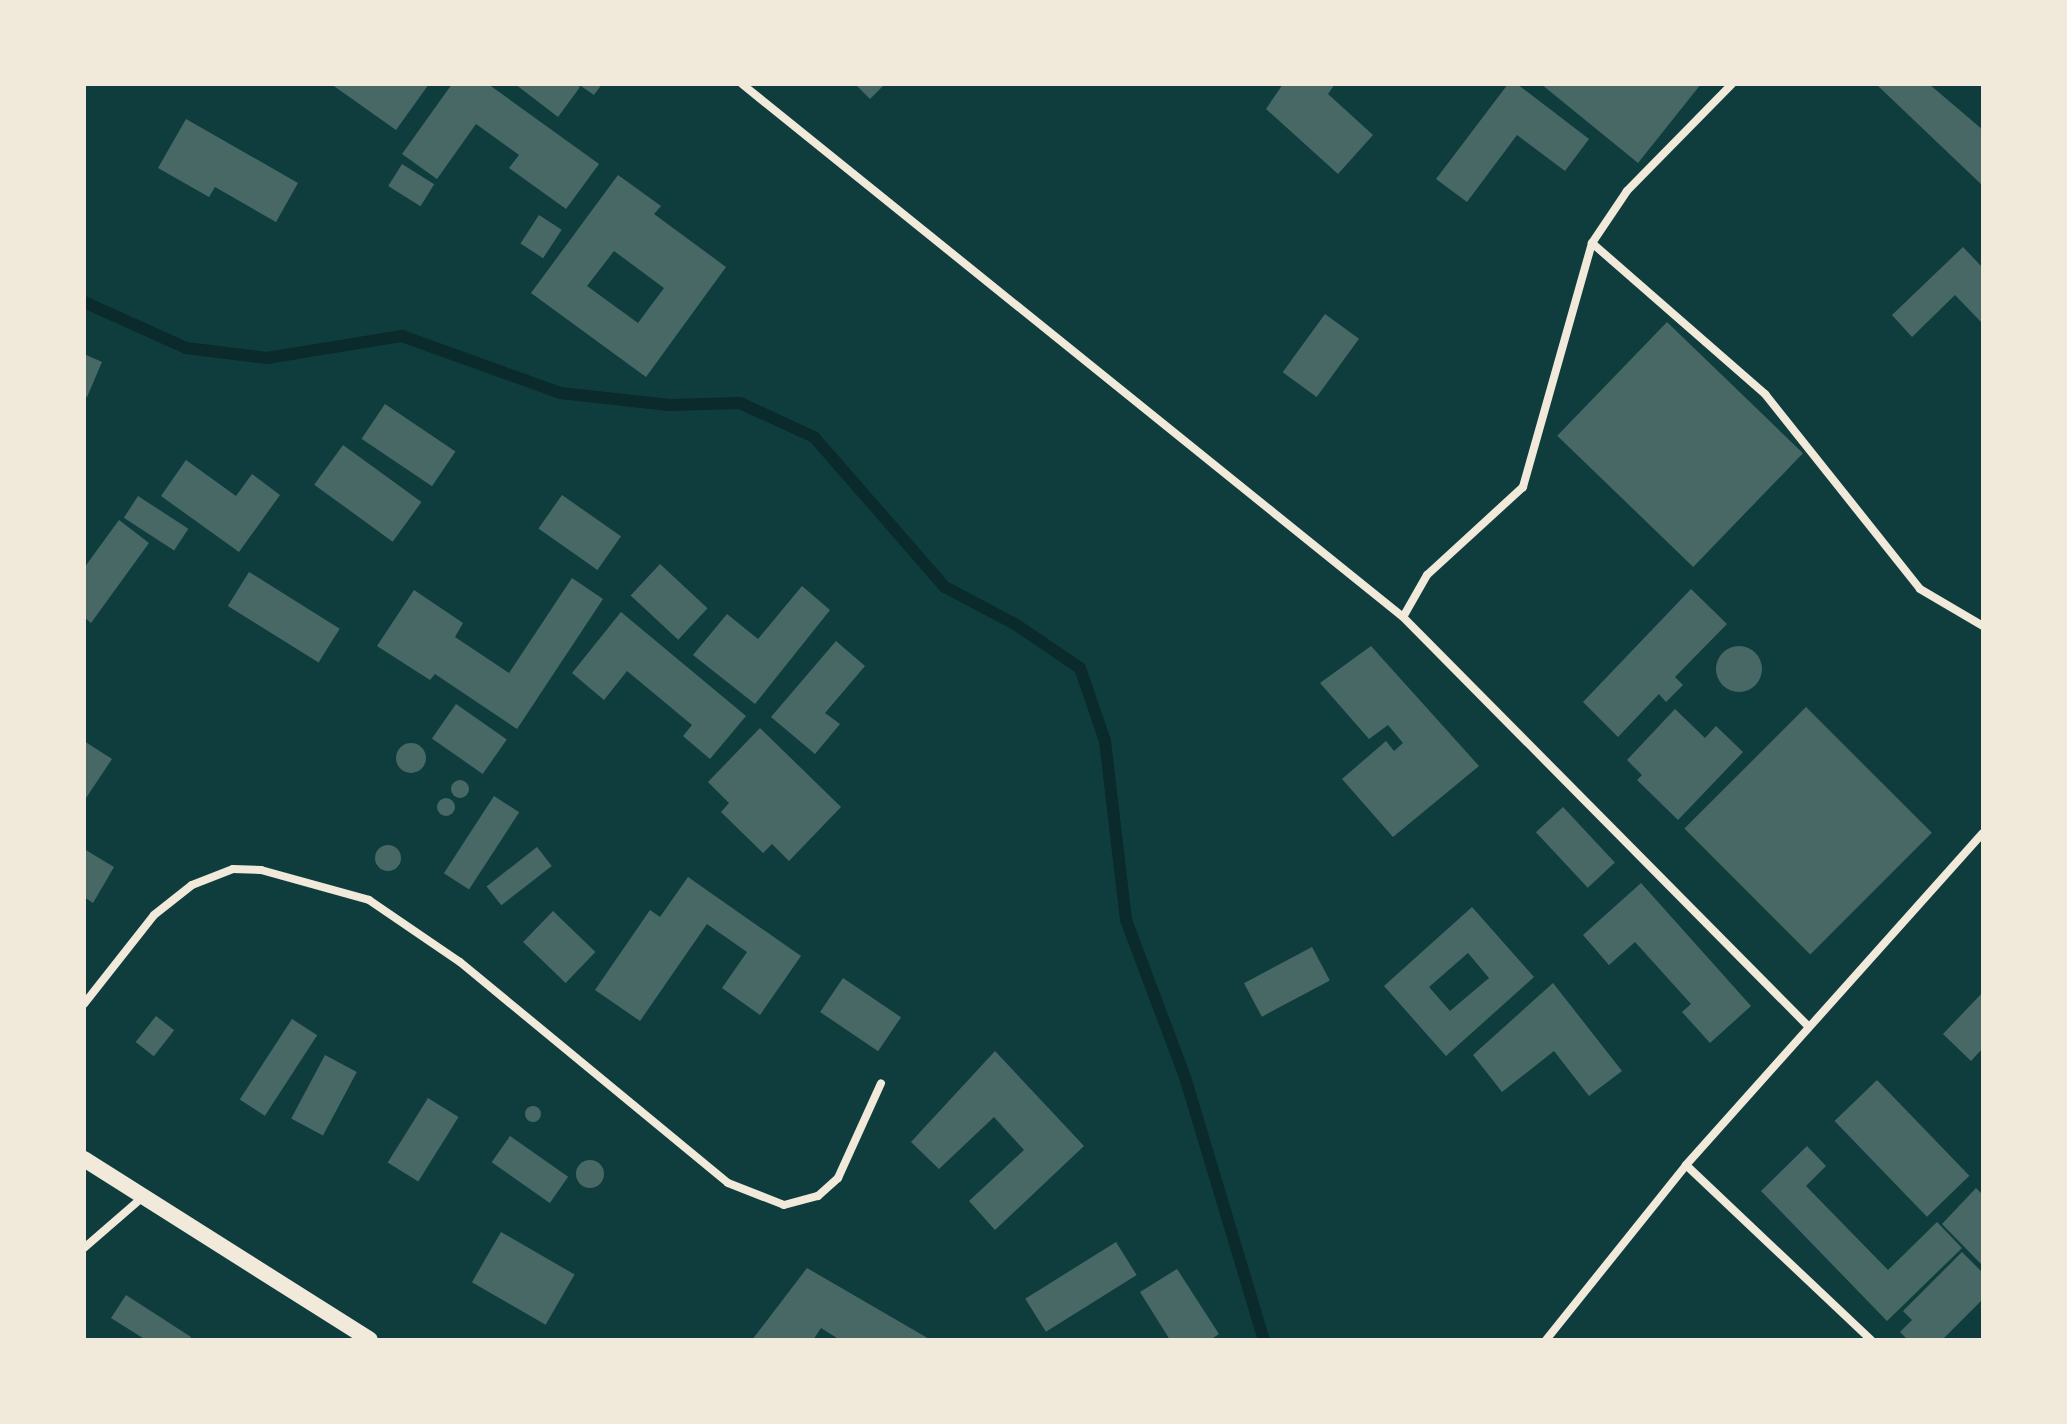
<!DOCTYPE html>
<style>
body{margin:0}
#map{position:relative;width:2067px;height:1424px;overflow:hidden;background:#0f3d3e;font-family:Helvetica,sans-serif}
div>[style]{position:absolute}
.stream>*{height:12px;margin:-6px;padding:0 6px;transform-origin:6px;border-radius:6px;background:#0a2a2b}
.building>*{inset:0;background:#486865;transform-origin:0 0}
.round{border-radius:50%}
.minor>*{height:8px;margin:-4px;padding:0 4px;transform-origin:4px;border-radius:4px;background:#f1e9da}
.secondary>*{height:16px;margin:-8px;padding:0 8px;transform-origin:8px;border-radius:8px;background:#f1e9da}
span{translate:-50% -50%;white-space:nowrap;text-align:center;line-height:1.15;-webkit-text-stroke:6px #f1e9da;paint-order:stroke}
.frame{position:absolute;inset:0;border:86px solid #f1e9da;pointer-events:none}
</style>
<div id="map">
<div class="stream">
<i style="left:84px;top:302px;width:112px;rotate:24.3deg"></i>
<i style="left:186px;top:348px;width:82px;rotate:7deg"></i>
<i style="left:267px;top:358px;width:137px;rotate:-9.3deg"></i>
<i style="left:402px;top:336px;width:168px;rotate:19.8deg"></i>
<i style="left:560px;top:393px;width:110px;rotate:6.3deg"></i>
<i style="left:669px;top:405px;width:71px;rotate:-1.6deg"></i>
<i style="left:740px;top:403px;width:81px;rotate:24.7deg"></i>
<i style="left:814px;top:437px;width:199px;rotate:48.9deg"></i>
<i style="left:945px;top:587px;width:79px;rotate:27.9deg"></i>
<i style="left:1015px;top:624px;width:78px;rotate:34.1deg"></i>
<i style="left:1080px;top:668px;width:77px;rotate:71.1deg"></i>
<i style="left:1105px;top:741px;width:180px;rotate:83.3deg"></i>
<i style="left:1126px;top:920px;width:168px;rotate:69.4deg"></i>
<i style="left:1185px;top:1077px;width:275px;rotate:73.3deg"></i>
</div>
<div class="building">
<i style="clip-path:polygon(331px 84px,429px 84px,396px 130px)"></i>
<i style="clip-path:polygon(452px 84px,488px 84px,599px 164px,566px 209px,509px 168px,519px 155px,476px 124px,437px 179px,402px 154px)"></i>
<i style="clip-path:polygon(515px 84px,575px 84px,580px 87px,558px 117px)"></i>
<i style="clip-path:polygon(578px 84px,602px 84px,594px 95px)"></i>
<i style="clip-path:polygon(855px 84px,885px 84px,870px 99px)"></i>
<i style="clip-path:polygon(1283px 84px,1335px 84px,1328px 94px,1373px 135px,1338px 174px,1266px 109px)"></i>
<i style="clip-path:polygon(1508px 84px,1517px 84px,1589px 139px,1565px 171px,1517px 135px,1467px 202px,1436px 179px)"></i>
<i style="clip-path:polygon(1541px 84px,1701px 84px,1638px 163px)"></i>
<i style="clip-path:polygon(1876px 84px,1929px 84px,1983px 130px,1983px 186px)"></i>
<i style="clip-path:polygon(186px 119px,298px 183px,276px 222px,215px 187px,209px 197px,158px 168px)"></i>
<i style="left:402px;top:164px;width:38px;height:26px;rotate:32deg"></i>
<i style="clip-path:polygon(evenodd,618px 175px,661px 206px,654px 214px,726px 267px,646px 377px,531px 293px,618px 175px,614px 251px,664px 288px,638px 323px,587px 286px,614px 251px)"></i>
<i style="left:539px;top:215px;width:27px;height:34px;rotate:33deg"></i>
<i style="clip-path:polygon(1963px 247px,1983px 268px,1983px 324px,1955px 295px,1912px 337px,1892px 315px)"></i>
<i style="left:1325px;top:314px;width:42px;height:72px;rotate:36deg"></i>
<i style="left:1667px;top:322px;width:189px;height:158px;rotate:44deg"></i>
<i style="clip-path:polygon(84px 354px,102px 362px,87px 397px,84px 396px)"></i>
<i style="left:385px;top:404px;width:85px;height:42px;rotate:34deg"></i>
<i style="left:343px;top:445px;width:97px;height:49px;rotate:36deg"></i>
<i style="clip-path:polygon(186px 460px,236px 496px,252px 474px,280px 495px,239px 552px,161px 496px)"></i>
<i style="left:562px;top:495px;width:72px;height:41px;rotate:35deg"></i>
<i style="left:138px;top:496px;width:60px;height:26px;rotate:33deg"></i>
<i style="clip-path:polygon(119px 520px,149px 543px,91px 623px,84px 617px,84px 568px)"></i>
<i style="left:660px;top:564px;width:65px;height:43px;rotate:43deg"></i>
<i style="left:249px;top:572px;width:107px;height:40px;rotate:32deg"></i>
<i style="clip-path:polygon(572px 578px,603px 599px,517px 729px,435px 674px,430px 680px,377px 646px,414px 590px,463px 623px,455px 637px,509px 673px)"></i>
<i style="clip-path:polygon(802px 586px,830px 610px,755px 704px,693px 655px,727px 614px,758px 639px)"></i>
<i style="clip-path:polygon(1691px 589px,1727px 624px,1675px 677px,1683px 685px,1666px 702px,1659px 694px,1618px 737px,1583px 702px)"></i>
<i style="clip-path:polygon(621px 612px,746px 716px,710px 759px,683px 736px,692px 725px,627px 671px,604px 700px,572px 673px)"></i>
<i style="clip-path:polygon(836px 641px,865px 666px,825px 713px,840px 724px,815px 754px,771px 717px)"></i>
<i class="round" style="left:1716px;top:646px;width:46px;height:46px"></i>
<i style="clip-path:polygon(1371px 646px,1479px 766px,1393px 837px,1342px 779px,1386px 741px,1394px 751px,1403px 743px,1388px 725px,1369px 739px,1320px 683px)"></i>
<i style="left:456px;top:704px;width:62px;height:42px;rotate:35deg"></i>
<i style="left:1806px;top:707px;width:178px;height:172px;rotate:45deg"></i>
<i style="clip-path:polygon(1675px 709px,1705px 738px,1716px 726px,1743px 752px,1678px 820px,1637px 780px,1642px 775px,1627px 760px)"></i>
<i style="clip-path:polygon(760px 728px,841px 807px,789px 861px,772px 844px,763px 853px,721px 812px,729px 803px,708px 782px)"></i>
<i style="clip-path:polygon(84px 741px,112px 759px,84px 801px)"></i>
<i class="round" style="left:396px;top:743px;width:30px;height:30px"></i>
<i class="round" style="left:451px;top:780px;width:18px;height:18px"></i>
<i style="left:494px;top:796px;width:30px;height:92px;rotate:33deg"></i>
<i class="round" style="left:437px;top:798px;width:18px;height:18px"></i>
<i style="left:1563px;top:807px;width:76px;height:37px;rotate:47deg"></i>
<i class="round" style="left:375px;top:845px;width:26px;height:26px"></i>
<i style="left:537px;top:847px;width:24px;height:64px;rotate:52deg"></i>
<i style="clip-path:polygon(84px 849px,114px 867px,93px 903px,84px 897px)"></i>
<i style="clip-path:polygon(688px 877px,801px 956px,760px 1015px,722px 988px,747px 952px,707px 924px,640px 1021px,595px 990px,650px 910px,660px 917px)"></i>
<i style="clip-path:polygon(1641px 883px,1751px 1006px,1710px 1043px,1682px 1012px,1691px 1004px,1635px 942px,1609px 965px,1583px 935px)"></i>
<i style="clip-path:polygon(evenodd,1472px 907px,1534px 977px,1446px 1056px,1384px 986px,1472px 907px,1468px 953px,1489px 978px,1450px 1011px,1429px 987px,1468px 953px)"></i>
<i style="left:553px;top:911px;width:59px;height:43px;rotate:44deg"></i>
<i style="left:1312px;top:947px;width:38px;height:77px;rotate:62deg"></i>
<i style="left:843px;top:978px;width:70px;height:41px;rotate:34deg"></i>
<i style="clip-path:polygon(1553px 983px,1622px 1071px,1589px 1096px,1554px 1051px,1502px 1092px,1473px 1055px)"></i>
<i style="clip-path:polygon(1983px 992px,1983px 1048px,1971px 1061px,1943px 1034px)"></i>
<i style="left:156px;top:1016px;width:23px;height:33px;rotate:38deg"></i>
<i style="left:292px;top:1019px;width:30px;height:96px;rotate:33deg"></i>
<i style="clip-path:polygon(995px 1051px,1084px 1146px,995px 1230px,969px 1201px,1024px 1150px,994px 1117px,939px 1169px,911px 1142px)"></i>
<i style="left:325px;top:1055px;width:36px;height:72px;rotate:28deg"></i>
<i style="left:1877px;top:1080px;width:133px;height:59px;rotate:46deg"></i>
<i style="left:428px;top:1098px;width:36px;height:76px;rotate:32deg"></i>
<i class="round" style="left:525px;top:1106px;width:16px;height:16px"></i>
<i style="left:510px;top:1136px;width:71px;height:32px;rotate:35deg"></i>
<i style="clip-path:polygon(1807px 1146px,1826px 1166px,1806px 1186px,1888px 1270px,1937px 1222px,1962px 1248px,1887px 1321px,1761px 1191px)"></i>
<i class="round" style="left:576px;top:1160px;width:28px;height:28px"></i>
<i style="clip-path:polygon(1976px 1188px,1983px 1195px,1983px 1266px,1942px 1224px)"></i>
<i style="left:501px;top:1232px;width:85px;height:58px;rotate:30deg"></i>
<i style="left:1116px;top:1242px;width:39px;height:107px;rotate:58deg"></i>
<i style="clip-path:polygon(1962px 1252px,1983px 1273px,1983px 1299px,1942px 1340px,1908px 1340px,1900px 1332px,1912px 1320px,1903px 1311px)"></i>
<i style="clip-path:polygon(807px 1268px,931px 1340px,840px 1340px,821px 1328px,813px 1340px,752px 1340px)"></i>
<i style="clip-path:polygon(1177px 1269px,1219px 1334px,1210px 1340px,1170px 1340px,1140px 1292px)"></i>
<i style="clip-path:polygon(126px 1295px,191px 1337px,189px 1340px,146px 1340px,111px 1318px)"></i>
</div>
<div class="minor">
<i style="left:742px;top:84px;width:849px;rotate:38.88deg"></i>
<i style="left:1732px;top:84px;width:150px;rotate:134.5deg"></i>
<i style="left:1627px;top:191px;width:63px;rotate:123.9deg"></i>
<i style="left:1592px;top:243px;width:254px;rotate:105.8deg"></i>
<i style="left:1523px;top:487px;width:130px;rotate:137.5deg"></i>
<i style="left:1427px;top:575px;width:48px;rotate:119.7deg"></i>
<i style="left:1403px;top:617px;width:574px;rotate:45.28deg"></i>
<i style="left:1592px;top:243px;width:230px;rotate:41.1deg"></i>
<i style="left:1765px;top:394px;width:249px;rotate:51.5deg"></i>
<i style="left:1920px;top:589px;width:73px;rotate:30.4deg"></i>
<i style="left:84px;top:1004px;width:113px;rotate:-51.8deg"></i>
<i style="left:154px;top:915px;width:48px;rotate:-38.3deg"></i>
<i style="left:192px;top:885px;width:44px;rotate:-21.3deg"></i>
<i style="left:233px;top:869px;width:28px;rotate:2deg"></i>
<i style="left:261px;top:870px;width:112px;rotate:15.5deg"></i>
<i style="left:369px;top:900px;width:110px;rotate:34.3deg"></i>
<i style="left:460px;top:962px;width:347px;rotate:39.5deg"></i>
<i style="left:728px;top:1183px;width:60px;rotate:21.4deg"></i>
<i style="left:784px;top:1205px;width:35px;rotate:-15deg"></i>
<i style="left:818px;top:1196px;width:27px;rotate:-42deg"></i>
<i style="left:838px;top:1178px;width:104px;rotate:-65.6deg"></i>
<i style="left:1686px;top:1165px;width:255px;rotate:43.4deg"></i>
<i style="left:84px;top:1248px;width:79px;rotate:-40.9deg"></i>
<i style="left:1546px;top:1340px;width:224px;rotate:-51.3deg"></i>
<i style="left:1686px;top:1165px;width:445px;rotate:-48.2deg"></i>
</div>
<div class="secondary">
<i style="left:84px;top:1159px;width:338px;rotate:32.3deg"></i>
</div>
<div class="frame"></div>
</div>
